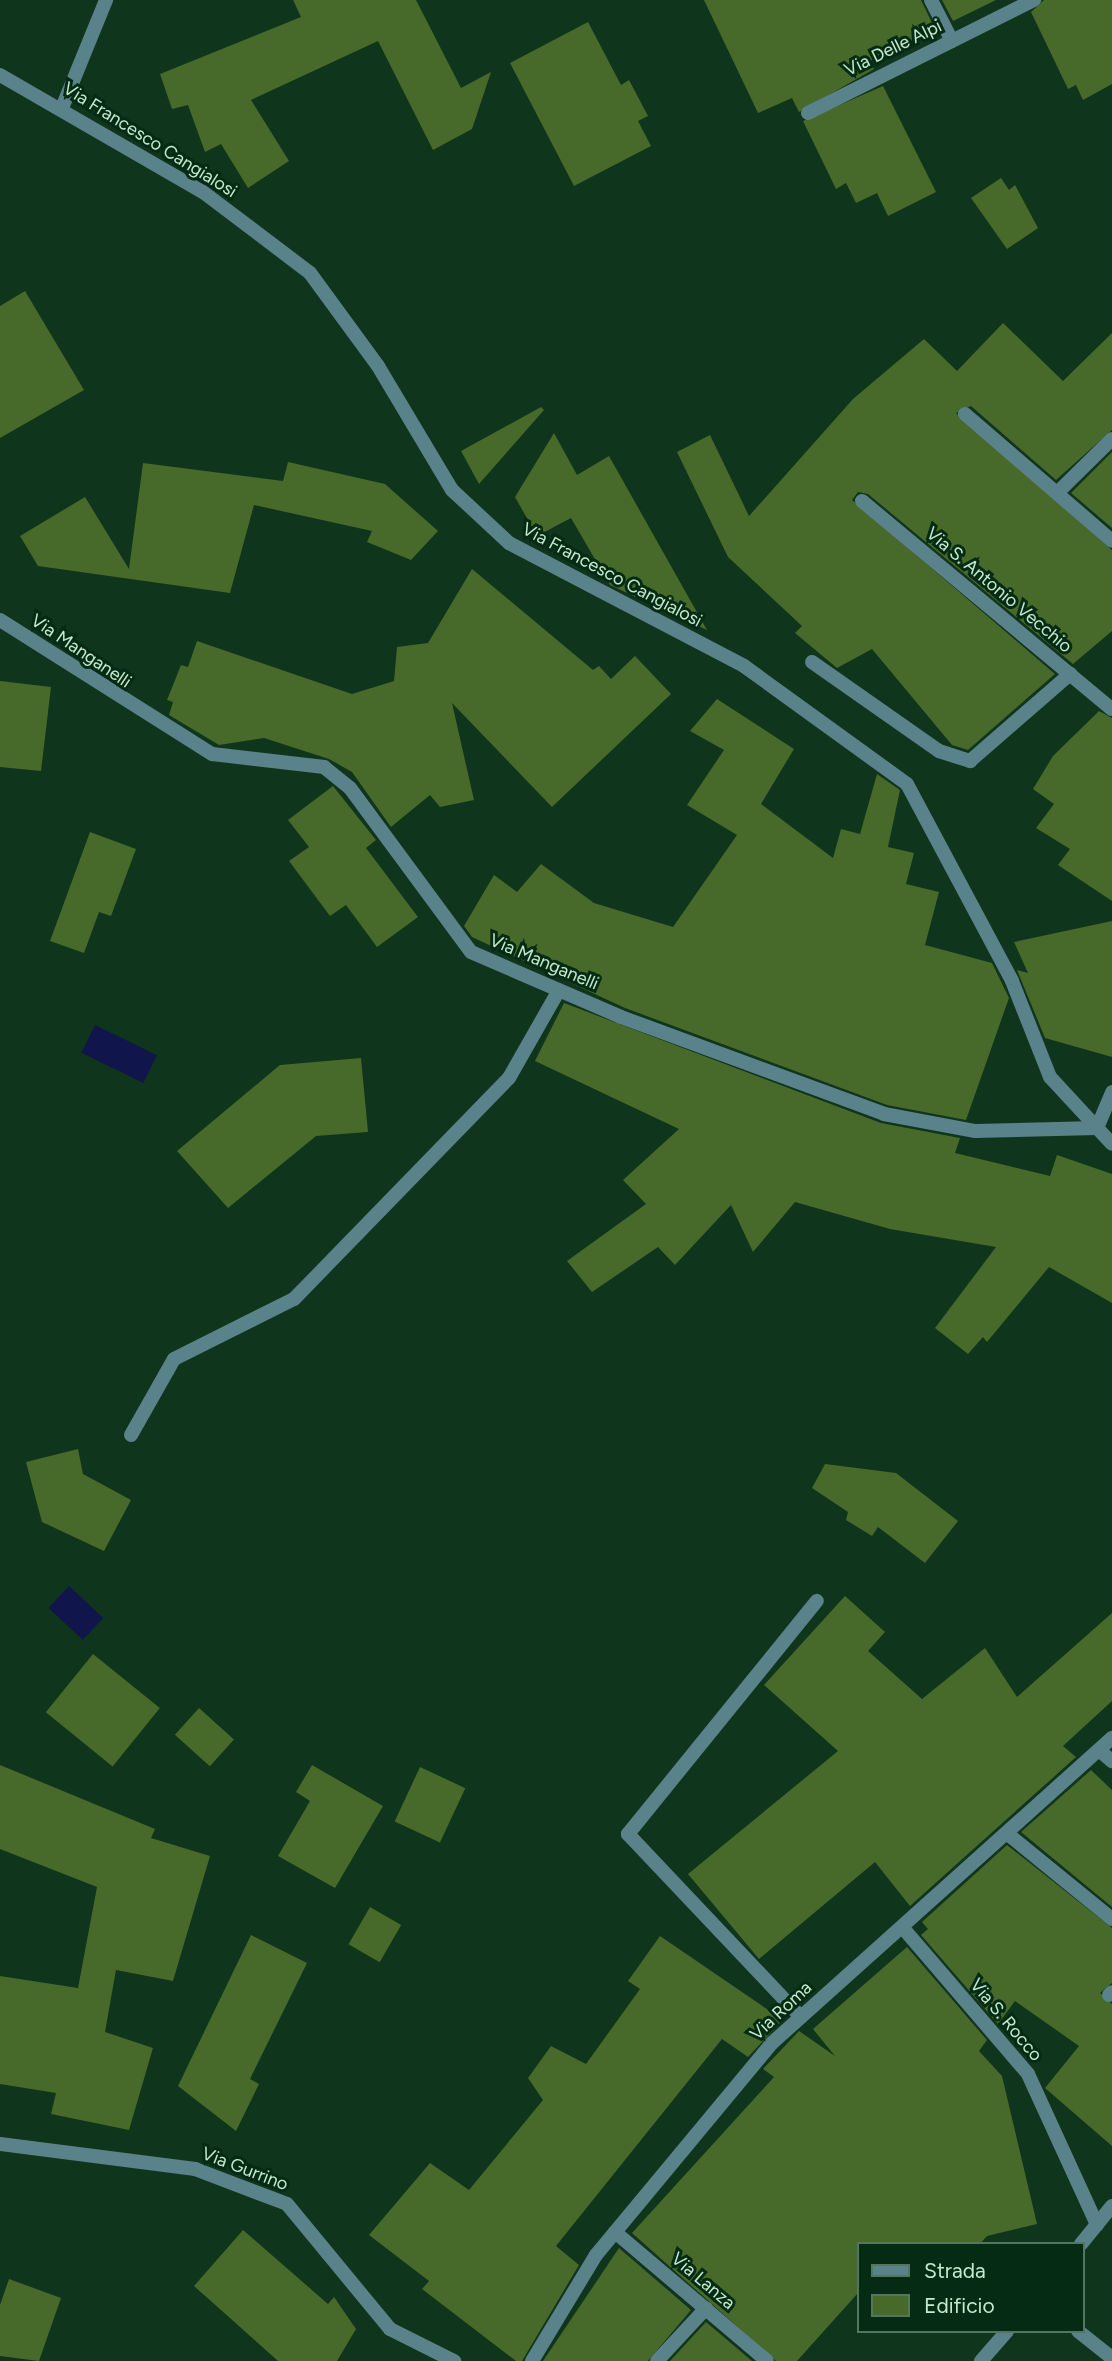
<!DOCTYPE html>
<style>
body{margin:0}
#map{position:relative;width:1112px;height:2361px;overflow:hidden;background:#10351d;font-family:Figtree,sans-serif}
div>[style]{position:absolute}
.water>*{inset:0;background:#10154b;transform-origin:0 0}
.building>*{inset:0;background:#476929;transform-origin:0 0}
.minor>*{height:14px;margin:-7px;padding:0 7px;transform-origin:7px;border-radius:7px;background:#5a828a}
.tertiary>*{height:14px;margin:-7px;padding:0 7px;transform-origin:7px;border-radius:7px;background:#5a828a}
span{translate:-50% -50%;white-space:nowrap;text-align:center;line-height:1.15;-webkit-text-stroke:6px #052b14;paint-order:stroke}
.street-label{font-size:18px;color:#c6e9ce}
.legend{position:absolute;left:857px;top:2242px;width:228px;height:91px;box-sizing:border-box;background:#052b14;border:2px solid #52775e;margin:0;padding:9px 12px;list-style:none;font-size:21px;color:#c6e9ce}
.legend li{display:flex;align-items:center;gap:14px;height:35px}
.legend b{width:35px;border:2px solid #52775e}
</style>
<div id="map">
<div class="water">
<i style="left:95px;top:1025px;width:69px;height:31px;rotate:26deg"></i>
<i style="left:69px;top:1586px;width:47px;height:30px;rotate:43deg"></i>
</div>
<div class="building">
<i style="clip-path:polygon(293px 0,416px 0,461px 88px,491px 72px,472px 129px,433px 150px,378px 41px,251px 100px,289px 161px,248px 188px,221px 144px,205px 152px,188px 105px,172px 109px,160px 74px,301px 17px)"></i>
<i style="clip-path:polygon(704px 0,921px 0,935px 29px,870px 61px,874px 69px,799px 112px,792px 98px,758px 113px)"></i>
<i style="clip-path:polygon(942px 0,996px 0,953px 21px)"></i>
<i style="clip-path:polygon(1044px 0,1112px 0,1112px 84px,1083px 100px,1076px 85px,1068px 89px,1031px 12px)"></i>
<i style="clip-path:polygon(588px 22px,621px 85px,629px 80px,648px 116px,638px 121px,651px 146px,574px 186px,510px 63px)"></i>
<i style="clip-path:polygon(883px 86px,936px 192px,888px 216px,877px 193px,856px 203px,846px 183px,836px 189px,803px 121px)"></i>
<i style="clip-path:polygon(1001px 178px,1009px 190px,1015px 185px,1038px 228px,1007px 249px,971px 198px)"></i>
<i style="clip-path:polygon(25px 291px,84px 390px,0 438px,0 306px)"></i>
<i style="clip-path:polygon(1003px 323px,1063px 381px,1112px 333px,1112px 430px,1056px 480px,971px 406px,956px 413px,1112px 550px,1112px 631px,1073px 664px,868px 494px,858px 492px,852px 500px,1055px 674px,968px 750px,952px 745px,872px 649px,837px 668px,795px 633px,802px 626px,728px 557px,677px 452px,710px 435px,749px 516px,853px 399px,924px 339px,957px 371px)"></i>
<i style="clip-path:polygon(541px 407px,544px 410px,479px 484px,461px 451px)"></i>
<i style="clip-path:polygon(554px 433px,577px 475px,609px 456px,707px 630px,610px 585px,571px 518px,537px 536px,515px 497px)"></i>
<i style="clip-path:polygon(1112px 452px,1112px 528px,1071px 493px)"></i>
<i style="clip-path:polygon(288px 462px,385px 484px,438px 531px,411px 560px,367px 542px,372px 531px,254px 505px,230px 593px,38px 566px,20px 536px,85px 497px,129px 569px,143px 463px,283px 481px)"></i>
<i style="clip-path:polygon(472px 569px,593px 670px,599px 666px,611px 679px,635px 656px,671px 694px,552px 807px,452px 703px,474px 800px,440px 807px,430px 795px,391px 827px,352px 772px,329px 759px,264px 738px,219px 745px,169px 715px,173px 702px,167px 700px,181px 665px,188px 667px,197px 641px,352px 694px,394px 681px,397px 647px,428px 643px)"></i>
<i style="clip-path:polygon(0 681px,51px 687px,41px 771px,0 767px)"></i>
<i style="clip-path:polygon(717px 699px,794px 749px,761px 804px,833px 858px,841px 829px,860px 834px,877px 774px,900px 790px,888px 847px,914px 853px,906px 884px,939px 892px,925px 945px,992px 963px,1009px 998px,966px 1120px,887px 1105px,625px 1008px,472px 937px,464px 926px,494px 875px,517px 892px,541px 864px,594px 903px,673px 927px,737px 835px,687px 805px,724px 750px,690px 731px)"></i>
<i style="clip-path:polygon(1099px 711px,1112px 718px,1112px 901px,1058px 865px,1070px 849px,1036px 828px,1054px 804px,1033px 789px,1053px 756px)"></i>
<i style="clip-path:polygon(333px 786px,376px 840px,366px 848px,418px 917px,377px 947px,346px 905px,330px 916px,289px 861px,309px 847px,288px 820px)"></i>
<i style="clip-path:polygon(90px 832px,136px 849px,111px 916px,99px 912px,84px 953px,50px 941px)"></i>
<i style="clip-path:polygon(1112px 921px,1112px 1057px,1045px 1038px,1017px 970px,1028px 973px,1014px 942px)"></i>
<i style="clip-path:polygon(564px 1003px,881px 1123px,960px 1138px,955px 1153px,1050px 1176px,1057px 1155px,1112px 1174px,1112px 1303px,1049px 1267px,987px 1342px,983px 1337px,968px 1354px,935px 1328px,996px 1247px,890px 1229px,795px 1202px,753px 1252px,731px 1205px,675px 1265px,658px 1247px,592px 1292px,567px 1261px,646px 1204px,623px 1180px,679px 1129px,535px 1061px)"></i>
<i style="clip-path:polygon(361px 1058px,368px 1132px,316px 1136px,228px 1208px,177px 1151px,280px 1065px)"></i>
<i style="clip-path:polygon(78px 1449px,83px 1474px,131px 1500px,104px 1551px,42px 1522px,26px 1462px)"></i>
<i style="clip-path:polygon(825px 1464px,896px 1473px,958px 1521px,925px 1563px,878px 1527px,872px 1536px,846px 1520px,848px 1512px,812px 1488px)"></i>
<i style="clip-path:polygon(845px 1596px,885px 1632px,868px 1651px,922px 1699px,985px 1648px,1017px 1697px,1112px 1613px,1112px 1701px,1063px 1746px,1076px 1757px,910px 1906px,875px 1862px,759px 1959px,688px 1874px,838px 1751px,764px 1685px)"></i>
<i style="left:93px;top:1654px;width:86px;height:75px;rotate:39deg"></i>
<i style="left:199px;top:1708px;width:47px;height:36px;rotate:42deg"></i>
<i style="clip-path:polygon(0 1765px,155px 1829px,151px 1838px,210px 1856px,173px 1981px,116px 1970px,105px 2032px,153px 2048px,129px 2130px,51px 2114px,56px 2093px,0 2084px,0 1976px,78px 1988px,97px 1887px,0 1849px)"></i>
<i style="clip-path:polygon(312px 1765px,383px 1806px,335px 1888px,278px 1856px,310px 1801px,296px 1792px)"></i>
<i style="left:420px;top:1767px;width:50px;height:60px;rotate:25deg"></i>
<i style="clip-path:polygon(1091px 1770px,1112px 1790px,1112px 1907px,1021px 1832px)"></i>
<i style="clip-path:polygon(1007px 1845px,1112px 1928px,1112px 1983px,1100px 1993px,1112px 2004px,1112px 2146px,1045px 2088px,1079px 2046px,1015px 2001px,998px 2024px,921px 1935px,928px 1929px,922px 1922px)"></i>
<i style="left:370px;top:1907px;width:36px;height:43px;rotate:30deg"></i>
<i style="clip-path:polygon(251px 1935px,307px 1963px,250px 2079px,259px 2084px,236px 2131px,178px 2086px)"></i>
<i style="clip-path:polygon(660px 1936px,783px 2020px,748px 2057px,722px 2039px,556px 2246px,579px 2265px,522px 2361px,516px 2361px,422px 2289px,429px 2281px,369px 2235px,430px 2163px,469px 2190px,543px 2100px,528px 2078px,551px 2046px,586px 2064px,640px 1989px,628px 1981px)"></i>
<i style="clip-path:polygon(907px 1947px,987px 2040px,979px 2051px,1002px 2076px,1037px 2224px,987px 2236px,980px 2244px,858px 2244px,858px 2293px,797px 2361px,776px 2361px,632px 2233px,774px 2077px,763px 2069px,799px 2031px,835px 2056px,813px 2029px)"></i>
<i style="clip-path:polygon(243px 2230px,328px 2304px,334px 2297px,356px 2329px,337px 2361px,278px 2361px,194px 2286px)"></i>
<i style="clip-path:polygon(619px 2248px,691px 2310px,648px 2361px,543px 2361px)"></i>
<i style="clip-path:polygon(9px 2279px,61px 2298px,39px 2361px,0 2356px,0 2305px)"></i>
<i style="clip-path:polygon(706px 2322px,752px 2361px,670px 2361px)"></i>
</div>
<div class="minor">
<i style="left:931px;top:0;width:46px;rotate:62.9deg"></i>
<i style="left:62px;top:108px;width:117px;rotate:-67.8deg"></i>
<i style="left:808px;top:113px;width:253px;rotate:-26.6deg"></i>
<i style="left:965px;top:414px;width:194px;rotate:40.8deg"></i>
<i style="left:1057px;top:493px;width:77px;rotate:-44.5deg"></i>
<i style="left:862px;top:501px;width:325px;rotate:39.8deg"></i>
<i style="left:0;top:620px;width:251px;rotate:32.3deg"></i>
<i style="left:212px;top:754px;width:113px;rotate:6.6deg"></i>
<i style="left:324px;top:767px;width:33px;rotate:39deg"></i>
<i style="left:350px;top:788px;width:204px;rotate:53.6deg"></i>
<i style="left:471px;top:952px;width:163px;rotate:23.4deg"></i>
<i style="left:621px;top:1017px;width:280px;rotate:20.2deg"></i>
<i style="left:884px;top:1114px;width:93px;rotate:10.6deg"></i>
<i style="left:975px;top:1131px;width:122px;rotate:-1.4deg"></i>
<i style="left:1097px;top:1128px;width:39px;rotate:-67deg"></i>
<i style="left:812px;top:662px;width:155px;rotate:35deg"></i>
<i style="left:939px;top:751px;width:33px;rotate:18deg"></i>
<i style="left:970px;top:761px;width:133px;rotate:-41deg"></i>
<i style="left:131px;top:1435px;width:87px;rotate:-60.5deg"></i>
<i style="left:174px;top:1359px;width:134px;rotate:-26.6deg"></i>
<i style="left:294px;top:1299px;width:308px;rotate:-45.8deg"></i>
<i style="left:509px;top:1078px;width:101px;rotate:-60.4deg"></i>
<i style="left:1100px;top:1751px;width:16px;rotate:40deg"></i>
<i style="left:1009px;top:1835px;width:133px;rotate:39.2deg"></i>
<i style="left:903px;top:1928px;width:192px;rotate:49.4deg"></i>
<i style="left:1028px;top:2074px;width:166px;rotate:65.4deg"></i>
<i style="left:1109px;top:1995px;width:4px;rotate:-45deg"></i>
<i style="left:801px;top:2017px;width:252px;rotate:-133.4deg"></i>
<i style="left:628px;top:1834px;width:300px;rotate:-51deg"></i>
<i style="left:0;top:2144px;width:197px;rotate:7.3deg"></i>
<i style="left:195px;top:2169px;width:98px;rotate:20.8deg"></i>
<i style="left:287px;top:2204px;width:162px;rotate:50.5deg"></i>
<i style="left:390px;top:2329px;width:72px;rotate:26.6deg"></i>
<i style="left:615px;top:2232px;width:199px;rotate:40.3deg"></i>
<i style="left:1078px;top:2331px;width:43px;rotate:38.5deg"></i>
<i style="left:657px;top:2361px;width:72px;rotate:-47.2deg"></i>
</div>
<div class="tertiary">
<i style="left:0;top:75px;width:234px;rotate:30deg"></i>
<i style="left:203px;top:192px;width:134px;rotate:37.1deg"></i>
<i style="left:310px;top:273px;width:115px;rotate:53.8deg"></i>
<i style="left:378px;top:366px;width:144px;rotate:59.2deg"></i>
<i style="left:452px;top:490px;width:78px;rotate:42.9deg"></i>
<i style="left:509px;top:543px;width:265px;rotate:27.6deg"></i>
<i style="left:744px;top:666px;width:201px;rotate:35.9deg"></i>
<i style="left:907px;top:784px;width:223px;rotate:61.9deg"></i>
<i style="left:1012px;top:981px;width:103px;rotate:68.4deg"></i>
<i style="left:1050px;top:1077px;width:91px;rotate:47.2deg"></i>
<i style="left:1081px;top:2244px;width:49px;rotate:-50.8deg"></i>
<i style="left:532px;top:2361px;width:124px;rotate:-58.9deg"></i>
<i style="left:596px;top:2255px;width:276px;rotate:-50.3deg"></i>
<i style="left:772px;top:2043px;width:457px;rotate:-41.9deg"></i>
<i style="left:981px;top:2361px;width:40px;rotate:-49deg"></i>
</div>
<div class="street-label">
<span style="left:893px;top:48px;rotate:-26deg">Via Delle Alpi</span>
<span style="left:150px;top:140px;rotate:32deg">Via Francesco Cangialosi</span>
<span style="left:612px;top:575px;rotate:28deg">Via Francesco Cangialosi</span>
<span style="left:999px;top:590px;rotate:40deg">Via S. Antonio Vecchio</span>
<span style="left:81px;top:651px;rotate:34deg">Via Manganelli</span>
<span style="left:544px;top:962px;rotate:23deg">Via Manganelli</span>
<span style="left:781px;top:2011px;rotate:-43deg">Via Roma</span>
<span style="left:1006px;top:2020px;rotate:50deg">Via S. Rocco</span>
<span style="left:245px;top:2169px;rotate:21deg">Via Gurrino</span>
<span style="left:703px;top:2281px;rotate:40deg">Via Lanza</span>
</div>
<ul class="legend">
<li><b style="height:9px;background:#5a828a"></b>Strada</li>
<li><b style="height:19px;background:#476929"></b>Edificio</li>
</ul>
</div>
